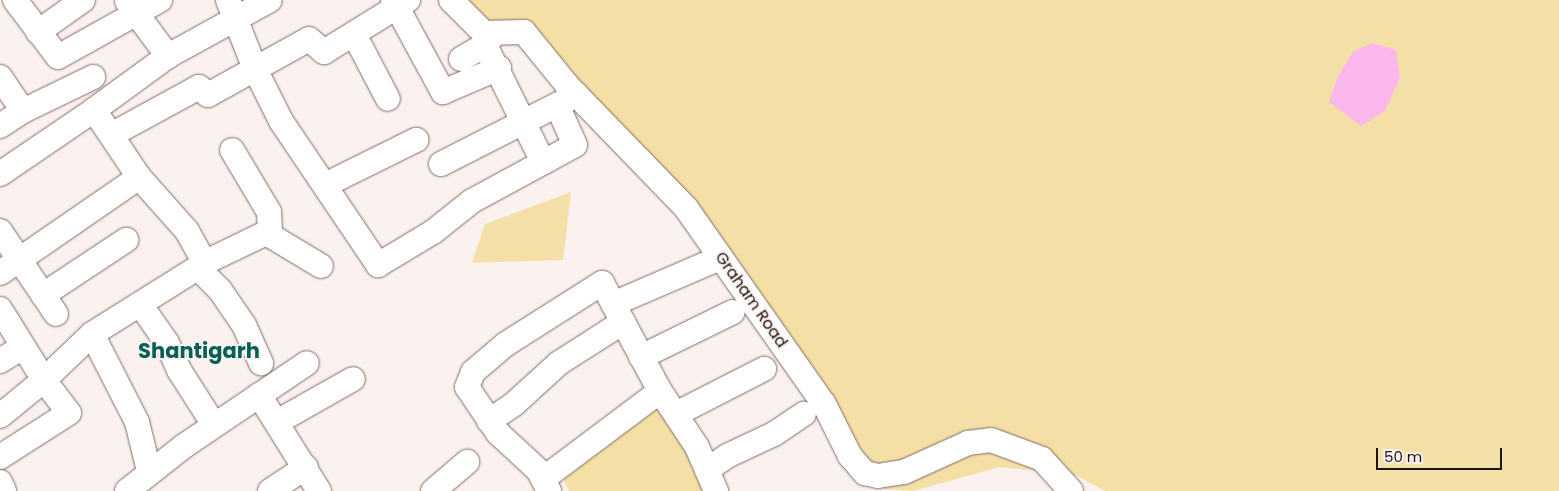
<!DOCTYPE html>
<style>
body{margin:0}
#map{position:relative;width:1559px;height:491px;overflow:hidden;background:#fbf1ef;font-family:Poppins,sans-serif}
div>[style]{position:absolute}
.green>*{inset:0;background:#f4e0a6}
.water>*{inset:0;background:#fbb8ed}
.roads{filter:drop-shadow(0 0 1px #836d68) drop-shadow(0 0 1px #836d68)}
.minor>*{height:24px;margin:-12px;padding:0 12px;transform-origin:12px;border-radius:12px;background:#fff}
span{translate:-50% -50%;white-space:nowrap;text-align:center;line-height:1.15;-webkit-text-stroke:4px #fbf1ef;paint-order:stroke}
.street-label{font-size:16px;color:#1e1614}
.district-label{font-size:21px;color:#026154;font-weight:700}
.scale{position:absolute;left:1376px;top:448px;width:126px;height:22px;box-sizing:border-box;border:2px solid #1e1614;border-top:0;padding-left:6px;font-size:15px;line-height:18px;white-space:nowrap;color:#1e1614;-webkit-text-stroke:4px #fbf1ef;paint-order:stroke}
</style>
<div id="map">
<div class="green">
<i style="clip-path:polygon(458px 0,1559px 0,1559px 491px,1105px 491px,1076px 475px,1000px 467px,913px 491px,884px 489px,871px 473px,862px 451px,739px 279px,528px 28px,487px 30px)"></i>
<i style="clip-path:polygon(571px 192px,563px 260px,472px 263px,485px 224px)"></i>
<i style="clip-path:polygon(660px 391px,705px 491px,569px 491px,559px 470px)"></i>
</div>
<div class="water">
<i style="clip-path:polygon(1372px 43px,1396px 50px,1400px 78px,1385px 111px,1361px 126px,1329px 102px,1338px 76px,1353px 52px)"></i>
</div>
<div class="roads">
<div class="minor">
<i style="left:15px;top:0;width:71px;rotate:53deg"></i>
<i style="left:58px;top:57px;width:117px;rotate:-29.2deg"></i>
<i style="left:228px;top:0;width:74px;rotate:68.6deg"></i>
<i style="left:255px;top:69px;width:58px;rotate:63.4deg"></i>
<i style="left:281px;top:121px;width:174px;rotate:56deg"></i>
<i style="left:378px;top:265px;width:64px;rotate:-31deg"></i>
<i style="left:433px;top:232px;width:50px;rotate:-38.5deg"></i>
<i style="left:472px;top:201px;width:117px;rotate:-28.5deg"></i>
<i style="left:575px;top:145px;width:44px;rotate:-114.2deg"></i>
<i style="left:557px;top:105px;width:22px;rotate:-27deg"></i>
<i style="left:393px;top:0;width:105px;rotate:61.5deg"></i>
<i style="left:443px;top:92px;width:61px;rotate:-23.2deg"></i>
<i style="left:451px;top:0;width:47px;rotate:45deg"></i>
<i style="left:484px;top:33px;width:40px;rotate:-1.4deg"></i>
<i style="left:524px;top:32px;width:68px;rotate:50.9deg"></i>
<i style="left:567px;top:85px;width:171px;rotate:45.9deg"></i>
<i style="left:686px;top:208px;width:240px;rotate:54.9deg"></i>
<i style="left:824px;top:404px;width:58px;rotate:63.4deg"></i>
<i style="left:850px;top:456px;width:23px;rotate:49deg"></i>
<i style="left:865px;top:473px;width:13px;rotate:13deg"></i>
<i style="left:878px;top:476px;width:26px;rotate:-9deg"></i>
<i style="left:904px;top:472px;width:70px;rotate:-24.4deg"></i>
<i style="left:968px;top:443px;width:23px;rotate:-7deg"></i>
<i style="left:991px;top:440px;width:54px;rotate:20.4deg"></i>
<i style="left:1042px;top:459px;width:43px;rotate:47.8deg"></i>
<i style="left:127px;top:1px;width:69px;rotate:53.3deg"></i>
<i style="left:168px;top:56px;width:116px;rotate:-28.8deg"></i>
<i style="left:38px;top:32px;width:55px;rotate:-35.4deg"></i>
<i style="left:354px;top:34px;width:73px;rotate:62.4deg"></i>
<i style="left:485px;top:45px;width:131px;rotate:63.6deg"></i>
<i style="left:168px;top:56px;width:92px;rotate:143.9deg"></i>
<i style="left:94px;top:110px;width:81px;rotate:56.1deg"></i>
<i style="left:139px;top:177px;width:72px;rotate:48.4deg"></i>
<i style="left:187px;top:231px;width:37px;rotate:61deg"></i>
<i style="left:461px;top:59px;width:28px;rotate:-30deg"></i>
<i style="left:485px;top:45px;width:16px;rotate:-50deg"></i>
<i style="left:0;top:77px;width:41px;rotate:55.9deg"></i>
<i style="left:0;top:126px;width:27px;rotate:-33deg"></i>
<i style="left:23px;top:111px;width:78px;rotate:-25.9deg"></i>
<i style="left:111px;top:135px;width:100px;rotate:-28.6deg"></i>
<i style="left:199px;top:87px;width:12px;rotate:42deg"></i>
<i style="left:208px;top:95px;width:115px;rotate:-29deg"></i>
<i style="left:309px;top:39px;width:20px;rotate:41deg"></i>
<i style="left:324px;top:52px;width:99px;rotate:-31.8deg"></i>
<i style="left:441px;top:164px;width:130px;rotate:-27deg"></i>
<i style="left:0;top:174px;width:114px;rotate:-34.2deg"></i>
<i style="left:325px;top:185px;width:102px;rotate:-26.3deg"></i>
<i style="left:0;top:231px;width:100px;rotate:56deg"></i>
<i style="left:266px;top:233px;width:64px;rotate:31deg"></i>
<i style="left:198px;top:268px;width:31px;rotate:45deg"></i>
<i style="left:220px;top:290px;width:42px;rotate:55.6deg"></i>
<i style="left:244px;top:325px;width:42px;rotate:65.9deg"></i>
<i style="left:0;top:273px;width:169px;rotate:-34.6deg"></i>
<i style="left:43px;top:295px;width:100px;rotate:-33.5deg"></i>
<i style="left:140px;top:304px;width:47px;rotate:55.3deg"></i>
<i style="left:167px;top:343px;width:30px;rotate:66deg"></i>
<i style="left:179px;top:370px;width:65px;rotate:57.5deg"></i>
<i style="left:613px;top:304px;width:116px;rotate:-23.3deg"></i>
<i style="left:0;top:309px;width:84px;rotate:58.2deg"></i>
<i style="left:44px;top:380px;width:66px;rotate:-43.8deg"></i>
<i style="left:92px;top:334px;width:139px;rotate:-32.1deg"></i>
<i style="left:210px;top:260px;width:62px;rotate:-25.7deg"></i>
<i style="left:266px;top:233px;width:4px;rotate:-27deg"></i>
<i style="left:270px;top:231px;width:19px;rotate:-93deg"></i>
<i style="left:269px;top:212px;width:72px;rotate:-120.8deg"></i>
<i style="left:92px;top:334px;width:99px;rotate:62.9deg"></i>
<i style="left:137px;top:422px;width:50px;rotate:76.2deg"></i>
<i style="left:641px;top:357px;width:102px;rotate:-26.1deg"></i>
<i style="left:0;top:361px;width:26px;rotate:-32deg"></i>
<i style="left:259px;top:395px;width:113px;rotate:58deg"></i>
<i style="left:676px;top:414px;width:99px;rotate:-27.1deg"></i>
<i style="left:0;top:416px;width:57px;rotate:-39.3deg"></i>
<i style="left:44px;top:380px;width:41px;rotate:52.9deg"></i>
<i style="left:69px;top:413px;width:82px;rotate:147.5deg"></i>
<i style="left:489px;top:421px;width:30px;rotate:-34deg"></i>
<i style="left:514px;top:404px;width:61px;rotate:-42.3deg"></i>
<i style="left:559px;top:363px;width:76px;rotate:-32.6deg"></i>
<i style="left:277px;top:422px;width:87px;rotate:-29.5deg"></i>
<i style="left:707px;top:470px;width:24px;rotate:-35deg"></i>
<i style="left:727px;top:456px;width:52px;rotate:-25.1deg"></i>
<i style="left:774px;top:434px;width:36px;rotate:-34deg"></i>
<i style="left:543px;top:479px;width:146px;rotate:-36.9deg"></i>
<i style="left:0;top:482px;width:10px;rotate:66deg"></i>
<i style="left:127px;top:491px;width:73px;rotate:-38.3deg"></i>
<i style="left:184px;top:446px;width:148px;rotate:-34deg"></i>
<i style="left:270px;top:491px;width:43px;rotate:-33.7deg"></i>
<i style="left:433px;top:491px;width:45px;rotate:-40.5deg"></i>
<i style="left:549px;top:491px;width:22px;rotate:-117deg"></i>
<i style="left:539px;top:471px;width:56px;rotate:-137.2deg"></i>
<i style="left:498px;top:433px;width:55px;rotate:-124deg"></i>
<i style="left:467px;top:387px;width:16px;rotate:-68deg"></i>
<i style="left:473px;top:372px;width:43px;rotate:-40.3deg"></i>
<i style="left:506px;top:344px;width:114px;rotate:-32.4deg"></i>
<i style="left:602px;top:283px;width:123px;rotate:61.8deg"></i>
<i style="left:660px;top:391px;width:67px;rotate:56.5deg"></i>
<i style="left:697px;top:447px;width:48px;rotate:66.6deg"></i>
</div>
</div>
<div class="street-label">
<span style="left:751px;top:300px;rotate:55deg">Graham Road</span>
</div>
<div class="district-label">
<span style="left:199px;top:351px">Shantigarh</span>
</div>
<div class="scale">50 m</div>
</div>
